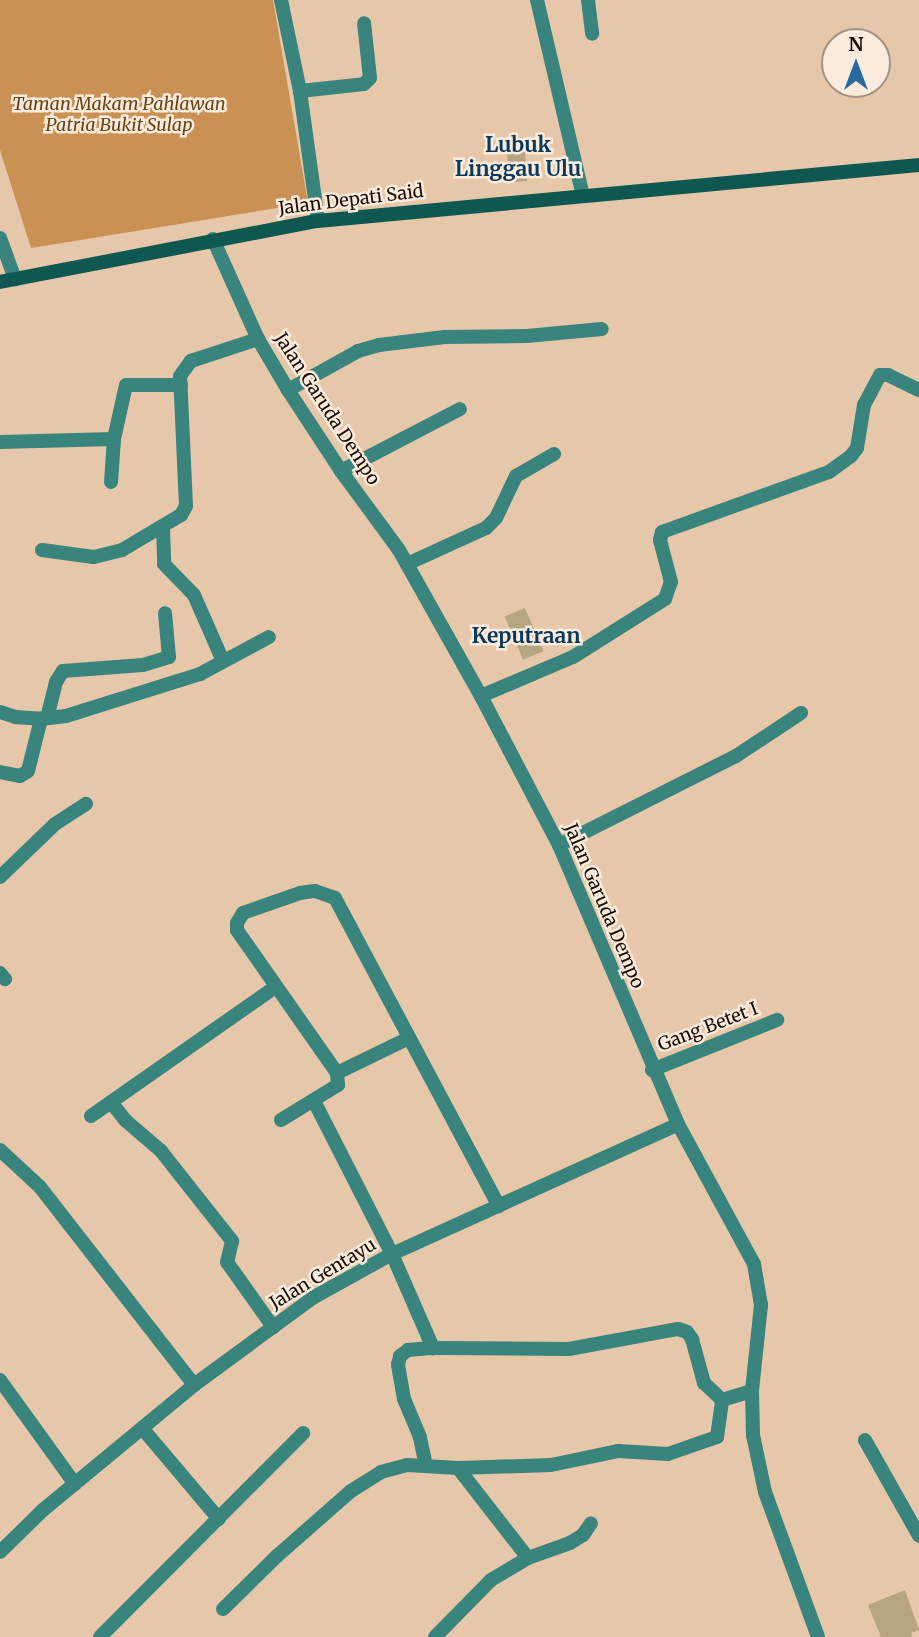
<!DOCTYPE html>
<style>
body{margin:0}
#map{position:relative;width:919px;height:1637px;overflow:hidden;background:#e6c7a9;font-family:Merriweather,serif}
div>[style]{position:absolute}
.green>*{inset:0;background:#c99154}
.building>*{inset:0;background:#b5a581;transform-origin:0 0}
.street>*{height:14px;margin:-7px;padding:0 7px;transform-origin:7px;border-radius:7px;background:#39847d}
.secondary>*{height:14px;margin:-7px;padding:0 7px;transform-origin:7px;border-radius:7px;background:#0f5852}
span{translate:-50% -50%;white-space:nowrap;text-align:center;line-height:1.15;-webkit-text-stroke:5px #fbebdc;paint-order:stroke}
.park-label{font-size:18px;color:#694316;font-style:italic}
.street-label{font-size:18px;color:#170d04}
.quarter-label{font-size:21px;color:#08385c;font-weight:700}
.north{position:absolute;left:821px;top:28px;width:70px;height:70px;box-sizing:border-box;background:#fbebdc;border:2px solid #a09286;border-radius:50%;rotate:0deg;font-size:19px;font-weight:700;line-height:28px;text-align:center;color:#170d04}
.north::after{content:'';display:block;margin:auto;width:24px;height:32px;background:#286aa0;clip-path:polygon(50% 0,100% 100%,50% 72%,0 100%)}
</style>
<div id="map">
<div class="green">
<i style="clip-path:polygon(0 0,273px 0,308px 203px,31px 248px,0 150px)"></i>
</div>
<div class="building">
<i style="left:524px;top:137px;width:44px;height:18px;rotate:86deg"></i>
<i style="left:525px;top:608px;width:47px;height:22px;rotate:67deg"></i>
<i style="clip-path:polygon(905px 1590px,919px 1630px,911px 1633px,912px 1637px,881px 1637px,868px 1605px)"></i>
</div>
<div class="street">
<i style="left:281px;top:0;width:93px;rotate:78.2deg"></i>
<i style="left:300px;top:91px;width:131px;rotate:82.1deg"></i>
<i style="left:537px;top:0;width:201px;rotate:76.8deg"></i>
<i style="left:588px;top:0;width:34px;rotate:83deg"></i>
<i style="left:300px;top:91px;width:64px;rotate:-6.2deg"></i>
<i style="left:364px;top:84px;width:8px;rotate:-45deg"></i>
<i style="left:370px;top:78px;width:55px;rotate:-96.2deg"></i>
<i style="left:0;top:238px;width:44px;rotate:69.9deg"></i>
<i style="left:213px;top:239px;width:110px;rotate:65.8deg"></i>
<i style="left:258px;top:339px;width:59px;rotate:59.5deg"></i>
<i style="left:288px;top:390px;width:97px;rotate:56.8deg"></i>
<i style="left:341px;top:471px;width:98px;rotate:53.7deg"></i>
<i style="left:399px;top:550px;width:170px;rotate:60.7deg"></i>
<i style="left:482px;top:698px;width:166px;rotate:62.4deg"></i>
<i style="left:559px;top:845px;width:303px;rotate:66.9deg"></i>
<i style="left:678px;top:1124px;width:159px;rotate:61.5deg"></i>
<i style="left:754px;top:1264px;width:42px;rotate:80.3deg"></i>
<i style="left:761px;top:1305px;width:86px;rotate:96deg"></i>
<i style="left:752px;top:1391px;width:44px;rotate:88.7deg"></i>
<i style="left:753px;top:1435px;width:58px;rotate:78.1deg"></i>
<i style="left:765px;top:1492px;width:154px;rotate:69.9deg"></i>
<i style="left:288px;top:390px;width:80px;rotate:-29.1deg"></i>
<i style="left:358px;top:351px;width:22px;rotate:-16deg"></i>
<i style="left:379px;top:345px;width:66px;rotate:-6.9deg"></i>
<i style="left:445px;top:337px;width:82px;rotate:-0.7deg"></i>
<i style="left:527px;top:336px;width:75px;rotate:-5.3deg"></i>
<i style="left:114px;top:439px;width:55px;rotate:-77.5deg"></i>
<i style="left:126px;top:385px;width:55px"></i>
<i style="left:0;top:442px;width:114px;rotate:-1.5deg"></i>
<i style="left:114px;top:439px;width:43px;rotate:94deg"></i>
<i style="left:341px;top:471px;width:134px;rotate:-27.5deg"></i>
<i style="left:163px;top:528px;width:36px;rotate:88deg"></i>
<i style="left:164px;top:564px;width:43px;rotate:45.9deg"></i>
<i style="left:194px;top:595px;width:72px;rotate:66.3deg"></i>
<i style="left:42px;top:550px;width:52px;rotate:7.7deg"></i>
<i style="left:94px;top:557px;width:29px;rotate:-14deg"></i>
<i style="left:122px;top:550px;width:69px;rotate:-30.7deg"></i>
<i style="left:181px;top:515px;width:10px;rotate:-61deg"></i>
<i style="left:186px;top:506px;width:130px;rotate:-92.6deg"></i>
<i style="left:180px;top:376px;width:19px;rotate:-54deg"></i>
<i style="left:191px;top:361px;width:71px;rotate:-18.2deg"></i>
<i style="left:407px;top:564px;width:87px;rotate:-24.5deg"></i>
<i style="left:486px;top:528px;width:14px;rotate:-45deg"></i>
<i style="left:496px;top:518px;width:47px;rotate:-64.5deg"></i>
<i style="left:516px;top:476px;width:44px;rotate:-30.1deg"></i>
<i style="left:481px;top:696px;width:100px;rotate:-23deg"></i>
<i style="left:573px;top:657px;width:109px;rotate:-32.2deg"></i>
<i style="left:665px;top:599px;width:18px;rotate:-71deg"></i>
<i style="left:671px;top:582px;width:43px;rotate:-104.7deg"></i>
<i style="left:660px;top:540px;width:8px;rotate:-76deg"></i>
<i style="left:662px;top:532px;width:177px;rotate:-19.8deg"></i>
<i style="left:829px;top:472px;width:27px;rotate:-36deg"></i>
<i style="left:851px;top:456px;width:10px;rotate:-53deg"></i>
<i style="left:857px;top:448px;width:44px;rotate:-80.8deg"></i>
<i style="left:864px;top:405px;width:34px;rotate:-62deg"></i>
<i style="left:880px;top:375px;width:8px"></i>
<i style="left:888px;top:375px;width:34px;rotate:26deg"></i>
<i style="left:0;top:712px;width:16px;rotate:18deg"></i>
<i style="left:15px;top:717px;width:26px;rotate:4deg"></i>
<i style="left:41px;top:719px;width:25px;rotate:-7deg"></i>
<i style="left:66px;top:716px;width:140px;rotate:-17.4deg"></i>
<i style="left:200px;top:674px;width:78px;rotate:-28.2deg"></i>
<i style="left:47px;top:718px;width:37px;rotate:-76deg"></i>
<i style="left:56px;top:682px;width:13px;rotate:-58deg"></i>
<i style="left:63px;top:671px;width:80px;rotate:-4.3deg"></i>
<i style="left:143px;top:665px;width:27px;rotate:-17deg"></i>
<i style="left:169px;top:657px;width:44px;rotate:-95.2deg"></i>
<i style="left:0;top:772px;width:20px;rotate:11deg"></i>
<i style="left:20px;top:776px;width:9px;rotate:-32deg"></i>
<i style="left:28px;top:771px;width:54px;rotate:-76deg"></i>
<i style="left:559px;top:845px;width:198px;rotate:-26.7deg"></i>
<i style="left:736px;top:756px;width:78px;rotate:-33.5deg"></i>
<i style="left:0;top:877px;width:76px;rotate:-43.9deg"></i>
<i style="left:55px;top:824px;width:37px;rotate:-33deg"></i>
<i style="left:0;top:973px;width:8px;rotate:50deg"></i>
<i style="left:652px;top:1070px;width:135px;rotate:-21.8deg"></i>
<i style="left:337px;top:1073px;width:174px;rotate:-125deg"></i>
<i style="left:237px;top:930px;width:7px;rotate:-90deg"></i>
<i style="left:237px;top:923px;width:12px;rotate:-59deg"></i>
<i style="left:243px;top:913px;width:60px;rotate:-19.3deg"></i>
<i style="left:300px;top:893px;width:15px;rotate:-8deg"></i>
<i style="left:315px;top:891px;width:21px;rotate:19deg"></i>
<i style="left:335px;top:898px;width:349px;rotate:62deg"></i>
<i style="left:314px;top:1101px;width:172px;rotate:63deg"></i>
<i style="left:392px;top:1254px;width:103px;rotate:66.4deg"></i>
<i style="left:433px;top:1348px;width:136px;rotate:0.4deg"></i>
<i style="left:569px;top:1349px;width:111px;rotate:-10.4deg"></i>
<i style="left:678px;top:1329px;width:9px;rotate:18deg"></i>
<i style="left:687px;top:1332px;width:9px;rotate:54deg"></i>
<i style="left:692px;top:1339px;width:46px;rotate:74.7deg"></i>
<i style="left:704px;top:1383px;width:25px;rotate:43deg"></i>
<i style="left:111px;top:1102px;width:23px;rotate:52deg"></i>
<i style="left:125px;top:1120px;width:48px;rotate:40.7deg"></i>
<i style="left:161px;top:1151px;width:115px;rotate:51.7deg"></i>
<i style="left:232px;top:1241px;width:22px;rotate:103deg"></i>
<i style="left:227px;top:1262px;width:80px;rotate:54.7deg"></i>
<i style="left:91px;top:1116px;width:225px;rotate:-35deg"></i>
<i style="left:281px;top:1120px;width:67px;rotate:-31.6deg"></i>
<i style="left:338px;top:1085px;width:12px;rotate:-95deg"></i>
<i style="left:337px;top:1073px;width:80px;rotate:-25.9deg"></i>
<i style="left:0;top:1150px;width:54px;rotate:42.8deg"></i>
<i style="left:40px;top:1187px;width:251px;rotate:52.1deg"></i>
<i style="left:0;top:1380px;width:128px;rotate:54.2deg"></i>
<i style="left:142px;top:1428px;width:119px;rotate:49.8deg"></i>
<i style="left:865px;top:1440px;width:110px;rotate:60.6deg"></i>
<i style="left:426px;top:1466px;width:30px;rotate:-102deg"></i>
<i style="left:420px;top:1437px;width:41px;rotate:-112.8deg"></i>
<i style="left:404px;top:1399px;width:35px;rotate:-100deg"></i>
<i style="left:398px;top:1365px;width:9px;rotate:-77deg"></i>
<i style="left:400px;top:1356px;width:10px;rotate:-37deg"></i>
<i style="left:408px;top:1350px;width:25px;rotate:-5deg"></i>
<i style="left:458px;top:1468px;width:114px;rotate:52.1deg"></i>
<i style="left:0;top:1552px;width:60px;rotate:-44.3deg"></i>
<i style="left:43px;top:1510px;width:196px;rotate:-39.6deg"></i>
<i style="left:194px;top:1385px;width:149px;rotate:-36.3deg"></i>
<i style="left:314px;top:1297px;width:89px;rotate:-28.9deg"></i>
<i style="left:392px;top:1254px;width:314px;rotate:-24.4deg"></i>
<i style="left:223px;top:1609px;width:76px;rotate:-44.5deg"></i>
<i style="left:277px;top:1556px;width:98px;rotate:-41.3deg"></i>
<i style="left:351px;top:1491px;width:36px;rotate:-32deg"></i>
<i style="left:381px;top:1472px;width:27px;rotate:-15deg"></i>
<i style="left:407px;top:1465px;width:51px;rotate:3.4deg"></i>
<i style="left:458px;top:1468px;width:93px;rotate:-1.8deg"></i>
<i style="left:551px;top:1465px;width:68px;rotate:-11.8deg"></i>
<i style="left:618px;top:1451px;width:50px;rotate:3.4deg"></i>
<i style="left:668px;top:1454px;width:52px;rotate:-19.1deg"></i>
<i style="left:717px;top:1437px;width:37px;rotate:-82deg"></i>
<i style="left:722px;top:1400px;width:31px;rotate:-17deg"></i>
<i style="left:100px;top:1637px;width:288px;rotate:-45.1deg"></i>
<i style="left:435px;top:1637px;width:80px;rotate:-45.5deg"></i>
<i style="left:491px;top:1580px;width:43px;rotate:-30.7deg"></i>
<i style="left:528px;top:1558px;width:45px;rotate:-19.7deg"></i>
<i style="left:570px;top:1543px;width:15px;rotate:-32deg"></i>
<i style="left:583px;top:1535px;width:14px;rotate:-56deg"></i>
</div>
<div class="secondary">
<i style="left:0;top:282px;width:324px;rotate:-10.9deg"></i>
<i style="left:318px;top:221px;width:604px;rotate:-5.32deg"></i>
</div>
<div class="park-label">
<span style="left:119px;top:115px">Taman Makam Pahlawan<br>Patria Bukit Sulap</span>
</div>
<div class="street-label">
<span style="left:351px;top:200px;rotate:-7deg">Jalan Depati Said</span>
<span style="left:327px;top:409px;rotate:57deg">Jalan Garuda Dempo</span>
<span style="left:604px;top:906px;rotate:67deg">Jalan Garuda Dempo</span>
<span style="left:708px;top:1027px;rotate:-21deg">Gang Betet I</span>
<span style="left:323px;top:1274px;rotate:-31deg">Jalan Gentayu</span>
</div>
<div class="quarter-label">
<span style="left:518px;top:157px">Lubuk<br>Linggau Ulu</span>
<span style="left:526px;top:636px">Keputraan</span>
</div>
<div class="north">N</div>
</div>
